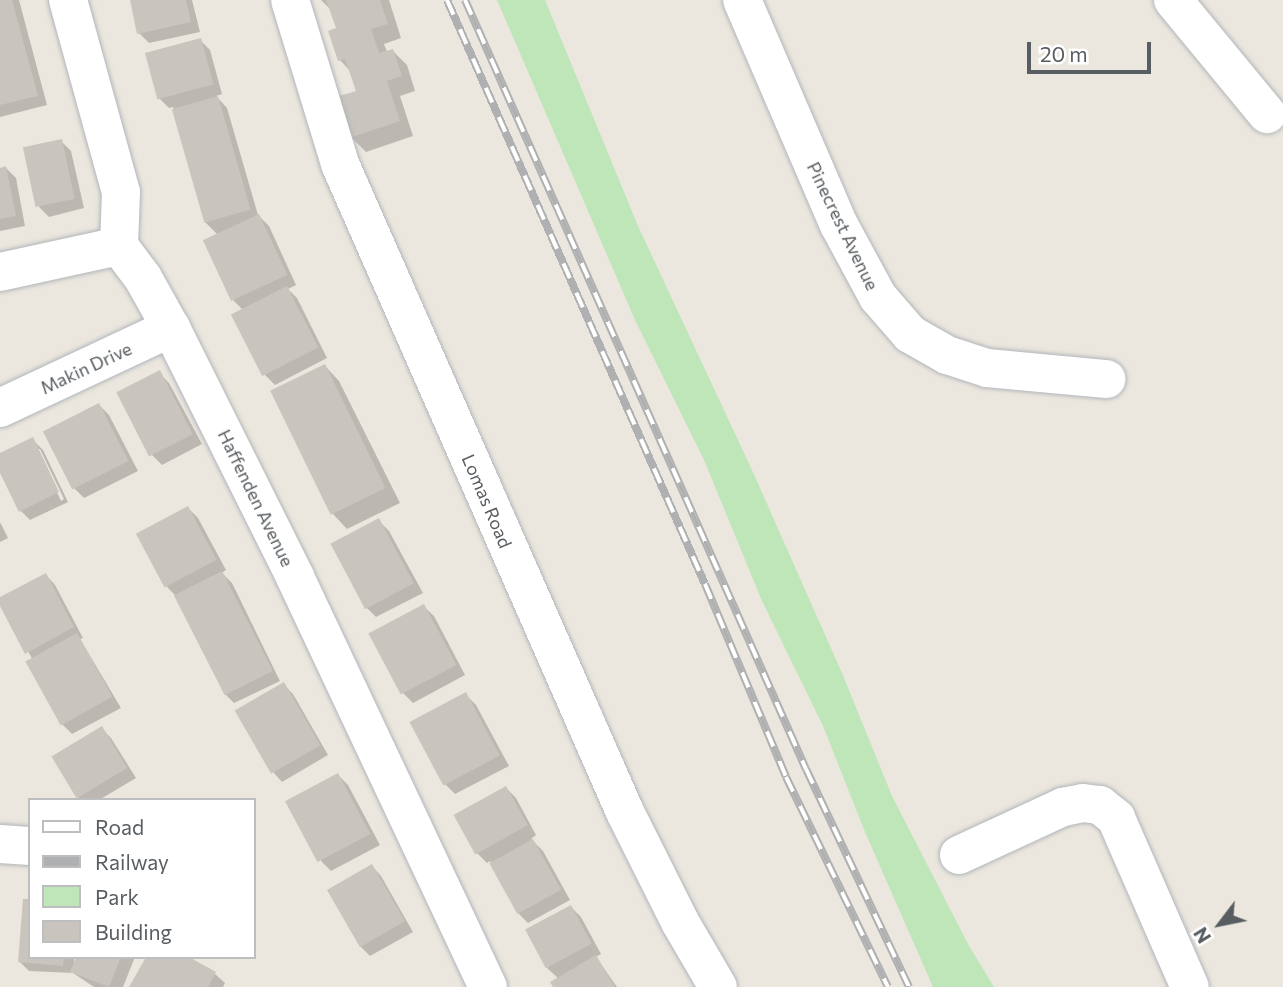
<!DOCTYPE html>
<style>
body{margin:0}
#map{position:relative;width:1283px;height:987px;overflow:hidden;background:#ece7de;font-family:Commissioner,sans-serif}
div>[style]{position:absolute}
.green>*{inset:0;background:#bee6b8}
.shadow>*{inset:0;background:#0003}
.building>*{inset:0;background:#c9c4bd;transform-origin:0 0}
.roads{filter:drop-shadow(0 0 2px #b1b6bb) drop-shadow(0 0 2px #b1b6bb)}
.minor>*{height:38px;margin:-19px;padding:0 19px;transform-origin:19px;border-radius:19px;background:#fff}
.rail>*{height:8px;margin-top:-4px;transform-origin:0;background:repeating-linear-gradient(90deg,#fff 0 16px,#afb0b1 0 32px);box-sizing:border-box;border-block:2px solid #afb0b1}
span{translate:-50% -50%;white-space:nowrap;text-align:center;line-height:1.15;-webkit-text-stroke:6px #fff;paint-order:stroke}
.street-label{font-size:18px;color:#575d61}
.legend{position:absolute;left:28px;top:798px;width:228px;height:161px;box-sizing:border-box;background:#fff;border:2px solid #bcbec0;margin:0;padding:9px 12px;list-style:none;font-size:21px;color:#575d61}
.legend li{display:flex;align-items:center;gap:14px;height:35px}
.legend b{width:35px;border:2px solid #bcbec0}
.north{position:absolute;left:1185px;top:889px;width:70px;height:70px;-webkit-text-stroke:5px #fff;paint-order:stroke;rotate:238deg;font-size:19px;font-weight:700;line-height:28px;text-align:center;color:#575d61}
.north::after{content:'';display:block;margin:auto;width:24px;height:32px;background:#575d61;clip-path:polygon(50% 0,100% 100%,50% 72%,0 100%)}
.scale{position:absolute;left:1027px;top:42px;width:124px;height:32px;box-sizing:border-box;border:4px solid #575d61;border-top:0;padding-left:9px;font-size:21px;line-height:24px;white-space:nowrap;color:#575d61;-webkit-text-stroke:5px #fff;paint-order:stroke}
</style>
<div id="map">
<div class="green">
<i style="clip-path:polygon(497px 0,545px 0,638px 226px,752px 470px,842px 673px,892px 796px,968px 944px,994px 987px,933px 987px,865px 832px,823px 726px,762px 601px,704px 460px,635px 320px)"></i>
</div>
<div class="shadow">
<i style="clip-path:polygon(0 0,19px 0,47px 105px,0 117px)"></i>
<i style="clip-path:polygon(131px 0,192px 0,200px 32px,149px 43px,139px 33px)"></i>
<i style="clip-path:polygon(321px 0,389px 0,401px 38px,384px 44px,387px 52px,393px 51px,407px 65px,415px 91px,400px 96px,413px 136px,366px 152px,351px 137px,358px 92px,351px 72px,340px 60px,338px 30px,331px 10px)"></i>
<i style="clip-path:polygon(200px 40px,210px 50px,222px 94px,216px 96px,227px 108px,258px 215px,269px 226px,296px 285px,288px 289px,297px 298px,327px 358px,275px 385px,265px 375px,243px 310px,233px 300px,218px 235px,205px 222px,173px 107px,169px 108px,159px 98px)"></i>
<i style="clip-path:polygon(61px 141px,71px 151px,84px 208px,49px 217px,39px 207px)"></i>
<i style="clip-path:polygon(6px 168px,16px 178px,25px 226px,0 231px,0 169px)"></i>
<i style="clip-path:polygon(325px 366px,339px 381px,400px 503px,347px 529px,333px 514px)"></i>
<i style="clip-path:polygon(159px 373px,169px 383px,202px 444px,162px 465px,152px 455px)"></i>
<i style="clip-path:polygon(99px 405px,109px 415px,138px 471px,84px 498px,74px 488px)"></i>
<i style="clip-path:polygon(evenodd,33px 440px,43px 450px,68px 502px,30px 520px,20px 510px,0 469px,0 455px,33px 440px,37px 449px,40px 449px,64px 499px,61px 501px,37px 449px)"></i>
<i style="clip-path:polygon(188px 508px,198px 518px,226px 570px,222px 573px,232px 583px,280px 681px,234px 703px,224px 693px,177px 597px,167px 587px)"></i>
<i style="clip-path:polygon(379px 521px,389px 531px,423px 593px,376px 617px,366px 607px)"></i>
<i style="clip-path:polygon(0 522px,8px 538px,0 542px)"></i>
<i style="clip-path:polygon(46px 575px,55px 585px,83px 638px,80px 639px,121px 708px,72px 734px,62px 724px,33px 660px,0 603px,0 599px)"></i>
<i style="clip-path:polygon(424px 607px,434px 616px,465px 675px,413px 703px,403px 693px,371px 634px)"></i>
<i style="clip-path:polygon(284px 685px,293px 694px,328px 755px,282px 782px,273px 772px)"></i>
<i style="clip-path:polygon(466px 695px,476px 705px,509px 766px,455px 794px,445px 784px,413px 722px)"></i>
<i style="clip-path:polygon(101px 728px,111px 738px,136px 778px,99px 800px,81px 800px,78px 797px)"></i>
<i style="clip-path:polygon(338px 775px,348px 785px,380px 845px,331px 871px,321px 861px)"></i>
<i style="clip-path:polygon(506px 788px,516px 798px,536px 835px,531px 839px,543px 851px,570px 900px,528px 923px,518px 913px,490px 861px,487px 863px,477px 853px)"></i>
<i style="clip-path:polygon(372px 866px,381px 876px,413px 932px,370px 956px,360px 946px)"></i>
<i style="clip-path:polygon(571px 907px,581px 917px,601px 954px,596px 957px,617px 987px,555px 987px,559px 979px,547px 968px)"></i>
<i style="clip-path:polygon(30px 957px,74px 957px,74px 966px,78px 957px,135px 957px,123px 987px,94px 987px,73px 973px,29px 971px,19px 961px)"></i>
<i style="clip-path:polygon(185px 957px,215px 974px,225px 983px,223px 987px,131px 987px)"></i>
</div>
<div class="building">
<i style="clip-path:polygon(0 0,12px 0,38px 96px,0 105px)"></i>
<i style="clip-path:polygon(130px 0,186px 0,191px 22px,137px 34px)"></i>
<i style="clip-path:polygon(326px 0,380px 0,388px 24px,371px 29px,379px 53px,393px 49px,402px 76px,387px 81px,400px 121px,349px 138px,336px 97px,356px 91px,345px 59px,338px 61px,328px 31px,336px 28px)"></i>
<i style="left:201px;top:38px;width:48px;height:58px;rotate:75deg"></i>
<i style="left:218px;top:96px;width:118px;height:48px;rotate:74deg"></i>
<i style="left:62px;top:139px;width:61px;height:40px;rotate:78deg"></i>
<i style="clip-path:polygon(6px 166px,16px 216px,0 219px,0 168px)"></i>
<i style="left:259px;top:214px;width:67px;height:62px;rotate:65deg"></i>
<i style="left:287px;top:286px;width:69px;height:63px;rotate:63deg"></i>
<i style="left:325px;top:364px;width:138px;height:61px;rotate:64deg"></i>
<i style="left:160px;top:370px;width:72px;height:49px;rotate:63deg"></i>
<i style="left:99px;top:403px;width:65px;height:63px;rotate:63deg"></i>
<i style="clip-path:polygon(33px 437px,59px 492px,19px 512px,0 473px,0 453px)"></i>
<i style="left:188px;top:506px;width:61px;height:59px;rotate:62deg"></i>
<i style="left:379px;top:518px;width:74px;height:55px;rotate:62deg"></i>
<i style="left:222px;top:571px;width:112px;height:54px;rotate:63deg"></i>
<i style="clip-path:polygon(46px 573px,74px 627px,25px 654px,0 606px,0 597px)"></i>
<i style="left:424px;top:604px;width:69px;height:63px;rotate:62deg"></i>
<i style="left:77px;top:633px;width:73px;height:59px;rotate:61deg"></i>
<i style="left:284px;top:682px;width:73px;height:57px;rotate:60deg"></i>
<i style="left:466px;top:692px;width:72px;height:64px;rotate:62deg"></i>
<i style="left:102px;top:726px;width:49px;height:59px;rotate:59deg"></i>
<i style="left:338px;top:773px;width:69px;height:60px;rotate:62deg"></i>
<i style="left:506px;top:786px;width:45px;height:60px;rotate:61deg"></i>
<i style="left:533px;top:839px;width:58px;height:50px;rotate:61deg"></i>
<i style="left:372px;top:864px;width:66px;height:52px;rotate:60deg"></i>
<i style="clip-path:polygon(23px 899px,30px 899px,30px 957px,64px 957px,63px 966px,18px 962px)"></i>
<i style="left:571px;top:905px;width:44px;height:52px;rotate:62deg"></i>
<i style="clip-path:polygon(596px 955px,615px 987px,553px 987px,550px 982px)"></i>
<i style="clip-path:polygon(76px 957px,121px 957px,109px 987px,70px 972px)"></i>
<i style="clip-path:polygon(146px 957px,189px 957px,216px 972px,208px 987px,129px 987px)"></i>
</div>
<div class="roads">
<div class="minor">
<i style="left:68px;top:0;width:199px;rotate:74.6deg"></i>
<i style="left:121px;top:192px;width:54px;rotate:92.1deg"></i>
<i style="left:119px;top:246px;width:40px;rotate:53deg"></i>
<i style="left:143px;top:278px;width:57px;rotate:60.8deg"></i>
<i style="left:171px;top:328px;width:278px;rotate:63.5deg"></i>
<i style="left:295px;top:577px;width:453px;rotate:64.8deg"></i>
<i style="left:290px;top:0;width:171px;rotate:73deg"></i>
<i style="left:340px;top:164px;width:708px;rotate:66.26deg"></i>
<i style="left:625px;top:812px;width:123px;rotate:63.4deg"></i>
<i style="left:680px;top:922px;width:75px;rotate:59.7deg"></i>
<i style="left:742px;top:0;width:245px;rotate:66.7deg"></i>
<i style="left:839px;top:225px;width:82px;rotate:61.6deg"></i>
<i style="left:878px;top:297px;width:49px;rotate:49.1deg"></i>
<i style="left:910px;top:334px;width:43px;rotate:29.6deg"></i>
<i style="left:947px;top:355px;width:42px;rotate:18deg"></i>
<i style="left:987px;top:368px;width:120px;rotate:5.3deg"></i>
<i style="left:1173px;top:0;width:148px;rotate:50.5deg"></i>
<i style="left:0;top:272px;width:122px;rotate:-12.3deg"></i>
<i style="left:0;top:408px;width:189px;rotate:-25.1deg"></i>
<i style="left:0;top:844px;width:30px;rotate:4deg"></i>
<i style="left:959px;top:855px;width:115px;rotate:-24.8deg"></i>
<i style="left:1063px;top:807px;width:20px;rotate:-11deg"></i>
<i style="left:1083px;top:803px;width:17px;rotate:7deg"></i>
<i style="left:1100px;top:805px;width:21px;rotate:39deg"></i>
<i style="left:1116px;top:818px;width:184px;rotate:66.4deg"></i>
</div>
</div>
<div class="rail">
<i style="left:447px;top:0;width:638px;rotate:66.17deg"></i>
<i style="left:705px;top:584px;width:209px;rotate:67.2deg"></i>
<i style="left:786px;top:777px;width:233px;rotate:64.1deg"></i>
<i style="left:465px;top:0;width:841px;rotate:66.09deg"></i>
<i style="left:806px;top:769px;width:241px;rotate:64.7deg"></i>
</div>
<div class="street-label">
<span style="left:843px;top:226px;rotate:64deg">Pinecrest Avenue</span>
<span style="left:86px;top:368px;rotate:-25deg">Makin Drive</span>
<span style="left:256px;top:498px;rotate:64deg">Haffenden Avenue</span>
<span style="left:487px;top:501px;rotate:67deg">Lomas Road</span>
</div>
<ul class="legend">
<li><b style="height:9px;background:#fff"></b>Road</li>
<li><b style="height:9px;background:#afb0b1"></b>Railway</li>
<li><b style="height:19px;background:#bee6b8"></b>Park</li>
<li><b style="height:19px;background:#c9c4bd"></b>Building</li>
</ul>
<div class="north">N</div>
<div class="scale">20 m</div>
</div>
